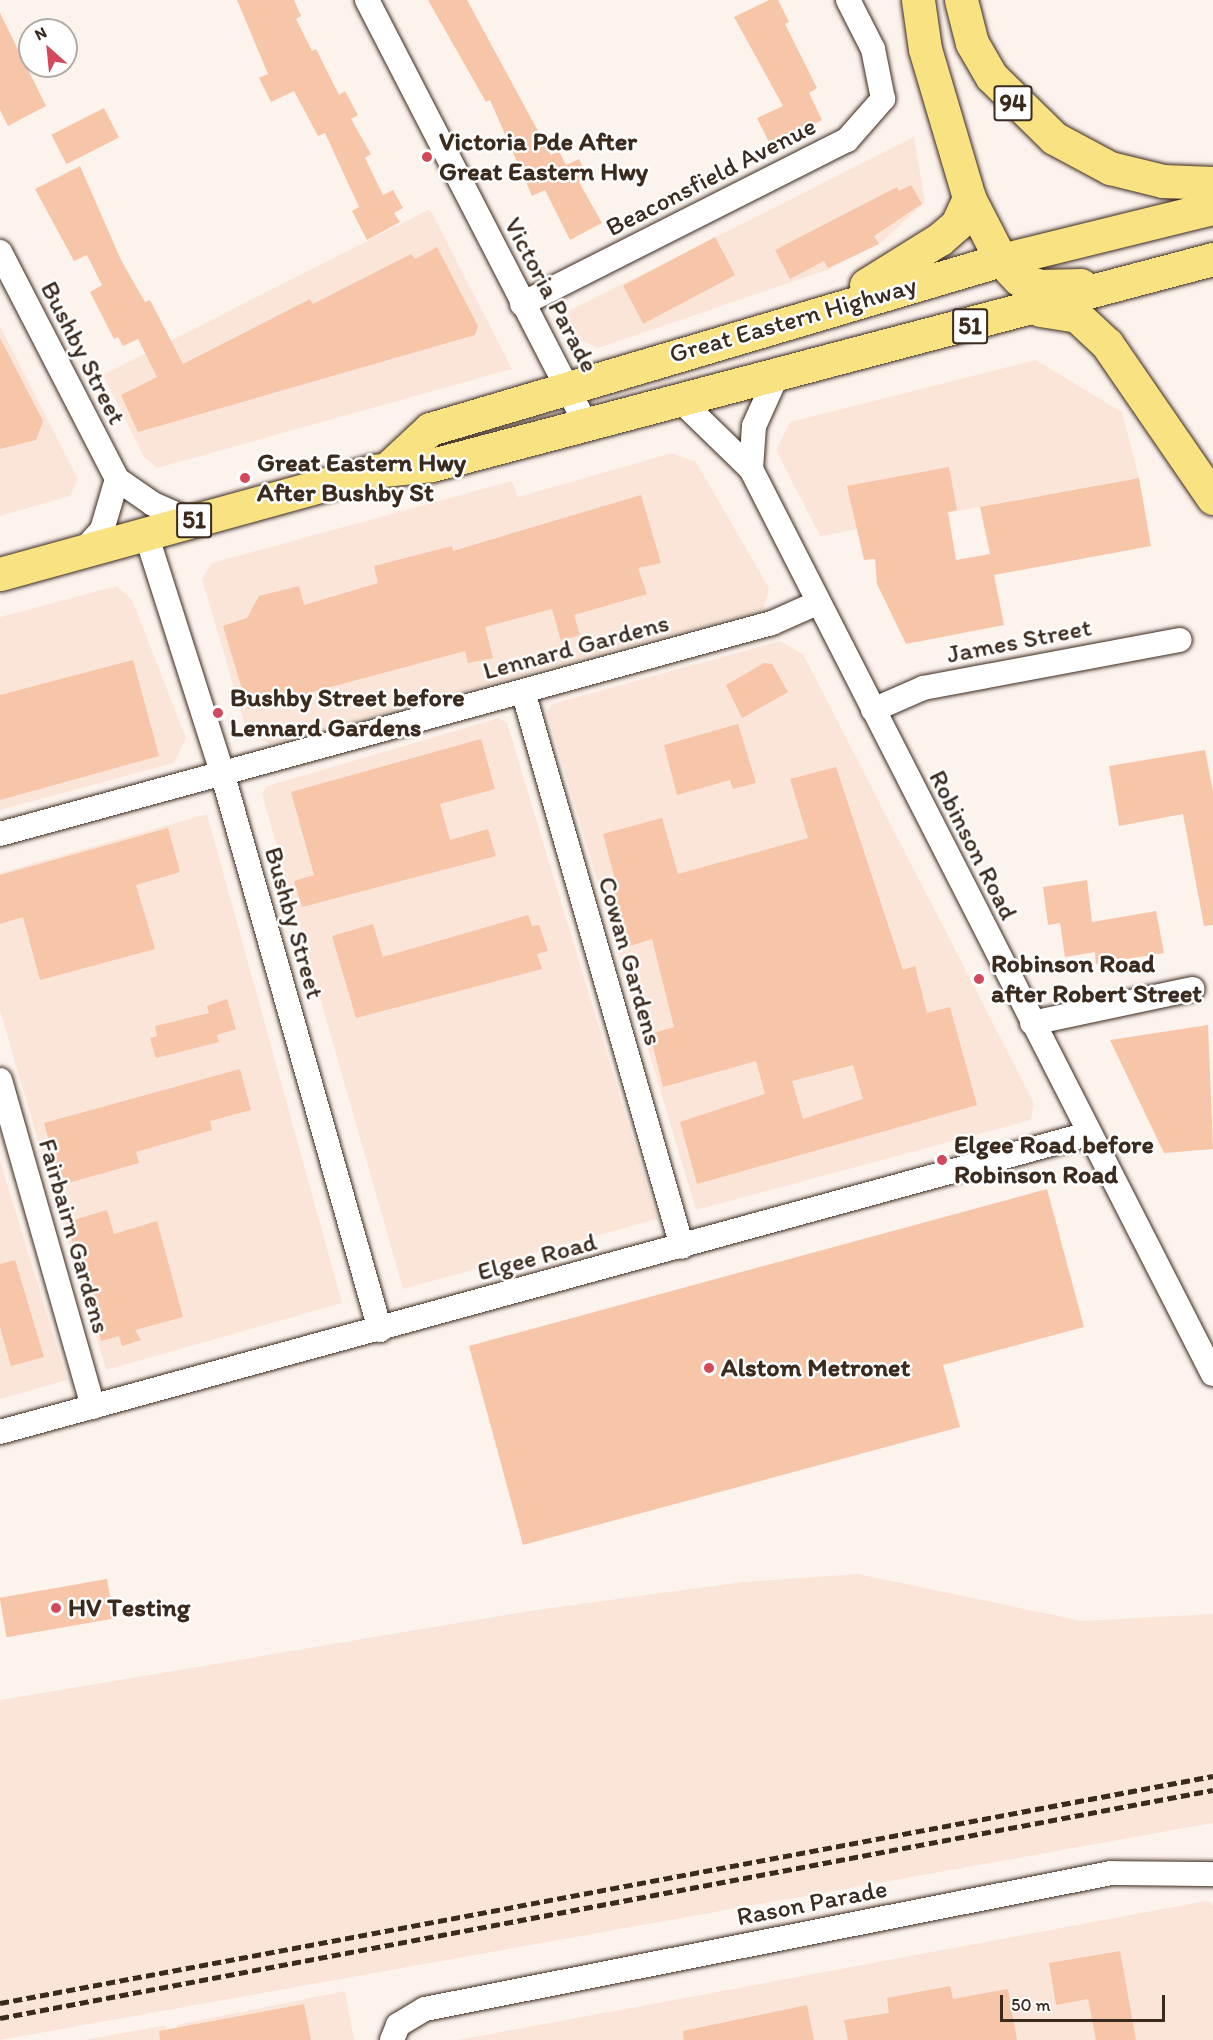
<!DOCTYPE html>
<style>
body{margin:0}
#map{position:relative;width:1213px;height:2040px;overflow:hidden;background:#fdf3ed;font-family:Itim,sans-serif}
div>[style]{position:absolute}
.built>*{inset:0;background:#fbe5d8}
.building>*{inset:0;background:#f7c5a7;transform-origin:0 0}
.roads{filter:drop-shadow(0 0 2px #3b2a1e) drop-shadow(0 0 2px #3b2a1e)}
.street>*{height:24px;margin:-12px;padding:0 12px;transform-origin:12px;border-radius:12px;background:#fff}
.highway>*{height:33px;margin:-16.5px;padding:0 16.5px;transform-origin:16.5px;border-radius:16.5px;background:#f8e281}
.rail>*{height:4.5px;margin-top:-2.25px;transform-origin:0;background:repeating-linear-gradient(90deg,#3b2a1e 0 9px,transparent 0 13.5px)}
.dots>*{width:16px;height:16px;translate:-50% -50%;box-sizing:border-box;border:3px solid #fff;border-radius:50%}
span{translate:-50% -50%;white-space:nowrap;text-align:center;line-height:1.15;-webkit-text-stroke:5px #fff;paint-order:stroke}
.shield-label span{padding:2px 4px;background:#fff;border:2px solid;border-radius:4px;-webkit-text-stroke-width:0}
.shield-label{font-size:24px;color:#3b2a1e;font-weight:700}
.poi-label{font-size:26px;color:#3b2a1e;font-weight:700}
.left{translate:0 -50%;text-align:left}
.street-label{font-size:26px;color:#3b2a1e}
.north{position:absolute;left:18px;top:18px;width:60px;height:60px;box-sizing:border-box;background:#fff;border:2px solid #b1aaa5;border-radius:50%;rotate:333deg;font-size:16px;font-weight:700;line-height:24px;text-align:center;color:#3b2a1e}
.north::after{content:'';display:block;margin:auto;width:21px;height:27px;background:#d1495b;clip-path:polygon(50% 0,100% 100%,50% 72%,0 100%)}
.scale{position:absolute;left:1000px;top:1995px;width:165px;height:27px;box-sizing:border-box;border:3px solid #3b2a1e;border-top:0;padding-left:8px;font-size:18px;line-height:21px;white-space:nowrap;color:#3b2a1e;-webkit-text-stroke:4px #fff;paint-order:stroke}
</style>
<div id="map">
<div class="built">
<i style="clip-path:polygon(914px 137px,925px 202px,882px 242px,827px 270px,598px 348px,578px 339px,565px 313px)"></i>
<i style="clip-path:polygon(430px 209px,512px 369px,157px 468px,144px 457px,103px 375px)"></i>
<i style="clip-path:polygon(0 326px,78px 479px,70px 496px,0 516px)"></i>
<i style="clip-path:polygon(1036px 360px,1122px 412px,1139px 478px,820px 536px,776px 450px,790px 422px)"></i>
<i style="clip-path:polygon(672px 453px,696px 462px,769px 588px,763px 610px,270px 744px,247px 732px,202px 579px,212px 563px,512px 481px,518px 497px)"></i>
<i style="clip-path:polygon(117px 586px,132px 600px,186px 738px,174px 763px,0 810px,0 617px)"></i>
<i style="clip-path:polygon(780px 641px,803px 654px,1034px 1103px,1031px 1120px,696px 1210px,547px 712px,552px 704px)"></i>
<i style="clip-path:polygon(499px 718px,507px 723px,657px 1219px,403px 1289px,262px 794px,267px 786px)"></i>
<i style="clip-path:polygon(207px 814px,342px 1303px,106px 1370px,0 1011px,0 873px)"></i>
<i style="clip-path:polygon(0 1160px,67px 1380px,0 1399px)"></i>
<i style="clip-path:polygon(858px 1574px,1082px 1621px,1213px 1614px,1213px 1823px,0 2040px,0 1700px,536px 1610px,743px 1582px)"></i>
<i style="clip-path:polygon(1206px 1901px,1213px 1905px,1213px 2040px,458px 2040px)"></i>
<i style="clip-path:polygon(345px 1991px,354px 2040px,180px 2040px,177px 2025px)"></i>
<i style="clip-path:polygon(166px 2025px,168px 2040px,84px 2040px)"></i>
</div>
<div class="building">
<i style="clip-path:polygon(237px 0,294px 0,301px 16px,296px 19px,312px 51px,316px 49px,339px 95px,345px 91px,358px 115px,351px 119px,371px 154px,365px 158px,383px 195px,393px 190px,403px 208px,394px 213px,400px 222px,367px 240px,352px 211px,359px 207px,325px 133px,318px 136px,294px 91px,271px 102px,259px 78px,268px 74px)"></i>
<i style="clip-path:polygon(428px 0,467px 0,551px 155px,559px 151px,566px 165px,579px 159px,588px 178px,579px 182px,602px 223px,570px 240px,545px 190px,532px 196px,490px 100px,486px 102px)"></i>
<i style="clip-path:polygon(769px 0,778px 0,789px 22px,785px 24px,817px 88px,809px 93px,822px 120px,771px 146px,757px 118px,783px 106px,734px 17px)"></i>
<i style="clip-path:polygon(0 13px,46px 106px,8px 126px,0 110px)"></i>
<i style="left:104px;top:108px;width:33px;height:59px;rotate:63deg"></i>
<i style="clip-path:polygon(80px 166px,121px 260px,145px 302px,150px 300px,183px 364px,310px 299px,313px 304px,411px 254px,415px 259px,437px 247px,478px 326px,475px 335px,138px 432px,121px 395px,157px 377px,138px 339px,123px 346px,118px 337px,114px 339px,90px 292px,102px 285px,87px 255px,74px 261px,35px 189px)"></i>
<i style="clip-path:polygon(911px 185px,922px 204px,874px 236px,879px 244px,828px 268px,824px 261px,790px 279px,775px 250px,897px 187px,899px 191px)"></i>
<i style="left:715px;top:237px;width:43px;height:104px;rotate:62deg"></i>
<i style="clip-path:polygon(0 338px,43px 421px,36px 440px,0 449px)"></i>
<i style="clip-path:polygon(949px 467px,957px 510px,948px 512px,956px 560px,990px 554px,980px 507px,1139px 478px,1151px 546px,994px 575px,1004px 625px,906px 644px,877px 584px,875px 559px,864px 560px,847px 486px)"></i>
<i style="clip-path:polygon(641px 495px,661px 563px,638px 568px,647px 594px,574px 615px,580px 635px,561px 641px,552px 609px,485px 627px,493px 658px,468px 663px,465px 651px,248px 709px,223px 626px,247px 618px,259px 596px,299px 586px,304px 605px,378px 583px,374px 566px,452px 546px,453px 551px)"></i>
<i style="clip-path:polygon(133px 660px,159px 756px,0 800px,0 695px)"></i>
<i style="clip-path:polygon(764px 663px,772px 664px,788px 692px,742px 718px,726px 685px)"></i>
<i style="clip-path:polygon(738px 724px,756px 783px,733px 789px,730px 780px,677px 795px,664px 745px)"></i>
<i style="clip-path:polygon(481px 739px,495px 789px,440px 804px,450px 840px,488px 829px,496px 856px,302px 907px,294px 881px,314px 875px,291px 792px)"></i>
<i style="clip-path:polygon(1205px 750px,1213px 791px,1213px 925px,1204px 926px,1183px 814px,1119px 826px,1109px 766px)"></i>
<i style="clip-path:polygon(evenodd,836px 767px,903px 970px,915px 966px,927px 1013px,950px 1007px,977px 1105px,697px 1184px,680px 1122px,765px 1094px,756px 1061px,663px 1087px,650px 1034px,674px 1027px,652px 939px,624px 948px,608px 894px,618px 891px,603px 834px,662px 818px,678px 874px,808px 838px,790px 779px,836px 767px,853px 1065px,863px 1099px,803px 1119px,792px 1081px,853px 1065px)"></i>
<i style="clip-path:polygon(168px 828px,180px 872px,136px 885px,155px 949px,40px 980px,23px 917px,0 924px,0 875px)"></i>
<i style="clip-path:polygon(1087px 880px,1092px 922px,1156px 911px,1164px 953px,1096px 964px,1095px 952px,1065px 957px,1060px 923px,1048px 925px,1043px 887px)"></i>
<i style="clip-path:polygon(528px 915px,532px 926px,539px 925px,548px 951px,537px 954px,542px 969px,356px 1018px,332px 936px,373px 924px,383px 957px)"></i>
<i style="clip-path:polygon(227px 999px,236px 1029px,217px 1035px,219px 1042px,156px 1058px,150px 1038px,157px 1036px,155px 1026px,209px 1013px,207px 1006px)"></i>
<i style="clip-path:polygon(1208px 1025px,1213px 1149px,1164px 1153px,1110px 1040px)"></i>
<i style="clip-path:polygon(240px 1069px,251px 1110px,210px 1121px,212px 1130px,136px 1152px,139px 1163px,61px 1185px,44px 1123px)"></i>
<i style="clip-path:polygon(1047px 1189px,1084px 1327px,943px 1365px,960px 1427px,523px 1545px,469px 1346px)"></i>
<i style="clip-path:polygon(107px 1210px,114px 1234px,157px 1221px,183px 1317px,135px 1330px,141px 1340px,122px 1346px,119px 1336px,101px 1341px,67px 1222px)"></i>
<i style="clip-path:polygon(15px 1260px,44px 1357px,11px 1366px,0 1327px,0 1264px)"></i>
<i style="left:107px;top:1579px;width:40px;height:109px;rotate:80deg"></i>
<i style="clip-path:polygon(1120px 1951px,1136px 2040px,1096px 2040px,1088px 1999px,1056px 2005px,1049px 1963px)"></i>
<i style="clip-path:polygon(950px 1986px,953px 1999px,1008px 1989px,1017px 2040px,848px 2040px,844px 2020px,889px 2013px,887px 1998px)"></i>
<i style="clip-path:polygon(304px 2004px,311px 2040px,160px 2040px,159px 2031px)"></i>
<i style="clip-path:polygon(807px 2005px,814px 2040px,684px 2040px,683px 2031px)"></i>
</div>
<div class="roads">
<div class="street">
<i style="left:367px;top:0;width:478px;rotate:62.7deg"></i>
<i style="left:0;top:252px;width:255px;rotate:62.7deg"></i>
<i style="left:117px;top:479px;width:44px;rotate:34.8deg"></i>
<i style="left:153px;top:504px;width:43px;rotate:23.6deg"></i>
<i style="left:522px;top:304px;width:364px;rotate:-26.8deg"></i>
<i style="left:847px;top:140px;width:55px;rotate:-48.7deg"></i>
<i style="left:883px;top:99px;width:51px;rotate:-101.3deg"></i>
<i style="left:873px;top:49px;width:55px;rotate:-117deg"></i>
<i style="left:680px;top:400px;width:99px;rotate:44.2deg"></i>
<i style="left:751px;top:469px;width:1016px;rotate:62.96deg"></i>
<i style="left:751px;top:469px;width:43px;rotate:-86deg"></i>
<i style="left:754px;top:426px;width:56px;rotate:-65.7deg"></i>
<i style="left:146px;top:534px;width:250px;rotate:72.3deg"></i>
<i style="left:222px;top:772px;width:580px;rotate:74.19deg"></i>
<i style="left:82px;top:552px;width:30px;rotate:-48deg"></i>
<i style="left:102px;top:530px;width:53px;rotate:-73.6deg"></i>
<i style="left:523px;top:691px;width:578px;rotate:74.04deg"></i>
<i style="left:873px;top:710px;width:55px;rotate:-23.7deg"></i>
<i style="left:923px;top:688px;width:261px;rotate:-10.6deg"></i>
<i style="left:0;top:834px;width:800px;rotate:-15.29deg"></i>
<i style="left:772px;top:623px;width:49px;rotate:-24deg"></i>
<i style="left:1032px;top:1023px;width:164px;rotate:-12deg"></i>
<i style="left:0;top:1080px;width:340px;rotate:74.1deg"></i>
<i style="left:0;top:1432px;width:1128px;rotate:-15.32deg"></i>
<i style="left:392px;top:2040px;width:16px;rotate:-68deg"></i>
<i style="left:398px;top:2025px;width:31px;rotate:-31deg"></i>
<i style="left:425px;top:2009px;width:699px;rotate:-11.21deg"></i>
<i style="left:1111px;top:1873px;width:102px;rotate:0.6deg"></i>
</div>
<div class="highway">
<i style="left:918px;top:0;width:49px;rotate:81.9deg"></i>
<i style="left:925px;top:49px;width:155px;rotate:73.5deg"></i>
<i style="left:969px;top:198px;width:70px;rotate:62.7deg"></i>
<i style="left:1001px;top:260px;width:26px;rotate:47deg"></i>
<i style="left:1019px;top:279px;width:23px;rotate:18deg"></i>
<i style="left:1041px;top:286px;width:40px;rotate:-1.4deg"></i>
<i style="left:961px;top:0;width:44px;rotate:75.7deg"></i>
<i style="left:972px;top:43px;width:39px;rotate:60deg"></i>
<i style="left:992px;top:77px;width:87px;rotate:44.5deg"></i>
<i style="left:1054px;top:138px;width:64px;rotate:28.2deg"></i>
<i style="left:1110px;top:168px;width:55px;rotate:13.8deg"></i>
<i style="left:1163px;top:181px;width:50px;rotate:2.3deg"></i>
<i style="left:866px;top:285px;width:87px;rotate:-31.9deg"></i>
<i style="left:940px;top:239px;width:23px;rotate:-41deg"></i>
<i style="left:957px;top:224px;width:29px;rotate:-65deg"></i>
<i style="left:1040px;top:310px;width:37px;rotate:9deg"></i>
<i style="left:1077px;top:316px;width:41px;rotate:43deg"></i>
<i style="left:1107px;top:344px;width:187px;rotate:55.5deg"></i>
<i style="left:389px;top:467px;width:56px;rotate:-42.8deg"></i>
<i style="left:430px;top:429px;width:595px;rotate:-16.49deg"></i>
<i style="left:1001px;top:260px;width:218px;rotate:-13.8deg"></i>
<i style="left:0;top:574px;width:387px;rotate:-15.4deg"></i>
<i style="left:373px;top:471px;width:59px;rotate:-5.8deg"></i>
<i style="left:432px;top:465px;width:808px;rotate:-14.78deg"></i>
</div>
</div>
<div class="rail">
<i style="left:0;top:2003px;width:1234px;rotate:-10.6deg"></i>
<i style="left:0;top:2018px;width:1234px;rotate:-10.65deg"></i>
</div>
<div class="dots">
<i style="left:427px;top:157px;background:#d1495b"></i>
<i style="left:245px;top:478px;background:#d1495b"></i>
<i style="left:218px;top:713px;background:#d1495b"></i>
<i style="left:979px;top:979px;background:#d1495b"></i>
<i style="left:942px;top:1160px;background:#d1495b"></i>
<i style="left:709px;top:1368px;background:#d1495b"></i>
<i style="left:56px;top:1608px;background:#d1495b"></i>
</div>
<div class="shield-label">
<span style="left:1013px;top:103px">94</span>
<span style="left:970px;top:326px">51</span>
<span style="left:194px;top:520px">51</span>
</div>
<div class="poi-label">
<span class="left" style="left:439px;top:157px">Victoria Pde After<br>Great Eastern Hwy</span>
<span class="left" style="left:257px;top:478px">Great Eastern Hwy<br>After Bushby St</span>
<span class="left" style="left:230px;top:713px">Bushby Street before<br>Lennard Gardens</span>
<span class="left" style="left:991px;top:979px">Robinson Road<br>after Robert Street</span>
<span class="left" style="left:954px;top:1160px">Elgee Road before<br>Robinson Road</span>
<span class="left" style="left:721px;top:1368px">Alstom Metronet</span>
<span class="left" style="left:68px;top:1608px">HV Testing</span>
</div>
<div class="street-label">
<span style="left:711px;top:177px;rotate:-27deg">Beaconsfield Avenue</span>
<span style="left:551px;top:295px;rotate:62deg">Victoria Parade</span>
<span style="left:793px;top:320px;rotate:-16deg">Great Eastern Highway</span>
<span style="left:83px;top:353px;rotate:63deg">Bushby Street</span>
<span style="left:1019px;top:641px;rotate:-11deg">James Street</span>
<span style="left:576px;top:647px;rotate:-15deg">Lennard Gardens</span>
<span style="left:973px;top:845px;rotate:63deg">Robinson Road</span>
<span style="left:294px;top:923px;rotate:74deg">Bushby Street</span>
<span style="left:630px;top:961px;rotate:74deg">Cowan Gardens</span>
<span style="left:74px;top:1236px;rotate:74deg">Fairbairn Gardens</span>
<span style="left:537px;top:1257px;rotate:-15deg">Elgee Road</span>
<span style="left:812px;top:1903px;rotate:-11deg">Rason Parade</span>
</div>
<div class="north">N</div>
<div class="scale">50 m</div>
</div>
